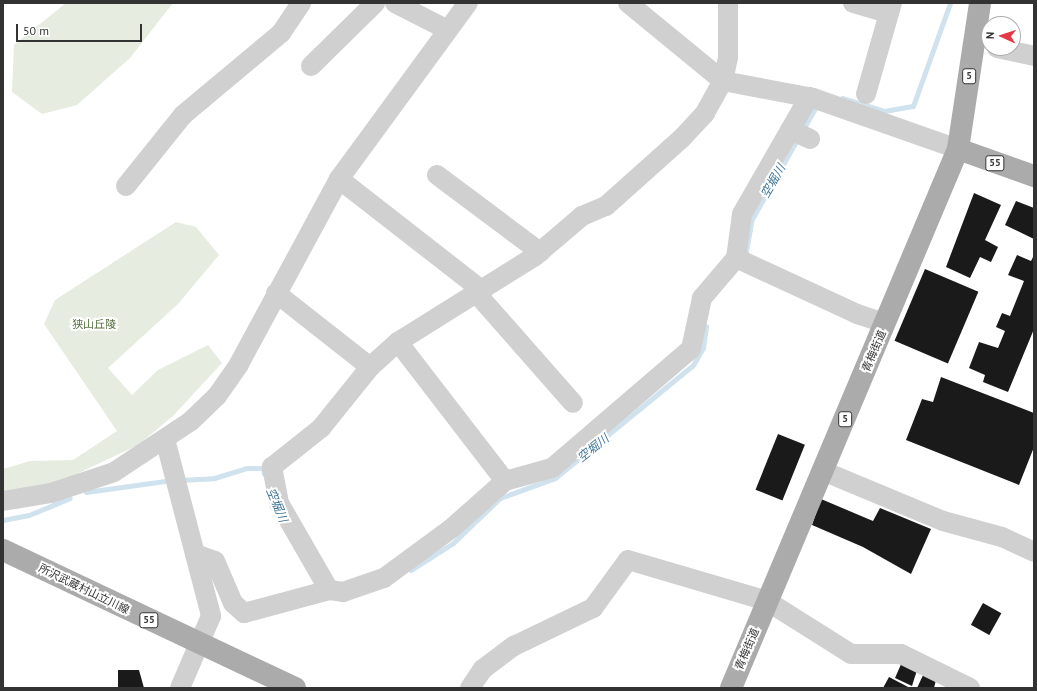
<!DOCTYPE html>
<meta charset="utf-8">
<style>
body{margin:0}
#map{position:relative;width:1037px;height:691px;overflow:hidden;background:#fff;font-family:"PT Sans","Noto Sans JP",sans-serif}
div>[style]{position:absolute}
.green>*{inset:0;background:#e6ecdf}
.stream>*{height:5px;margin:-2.5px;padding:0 2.5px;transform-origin:2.5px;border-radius:2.5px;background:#cfe2ee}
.building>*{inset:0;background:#1a1a1a;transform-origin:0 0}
.minor>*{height:20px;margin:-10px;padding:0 10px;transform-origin:10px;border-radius:10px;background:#d0d0d0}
.major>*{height:22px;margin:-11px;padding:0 11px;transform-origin:11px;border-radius:11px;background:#ababab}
span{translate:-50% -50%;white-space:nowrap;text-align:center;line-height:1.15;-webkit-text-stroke:4px #fff;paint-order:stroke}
.shield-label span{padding:1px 3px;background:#fff;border:1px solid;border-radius:3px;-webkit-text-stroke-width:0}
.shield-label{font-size:10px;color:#333;font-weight:700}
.park-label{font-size:11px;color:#56703f}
.street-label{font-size:11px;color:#333}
.water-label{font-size:12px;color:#3f7597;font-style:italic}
.frame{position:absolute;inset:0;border:4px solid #333;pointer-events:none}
.north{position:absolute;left:981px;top:16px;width:40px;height:40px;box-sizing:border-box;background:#fff;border:1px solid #adadad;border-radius:50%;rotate:273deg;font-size:11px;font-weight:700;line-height:16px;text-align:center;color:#333}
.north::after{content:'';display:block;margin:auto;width:14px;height:18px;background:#e63946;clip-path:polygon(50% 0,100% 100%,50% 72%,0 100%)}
.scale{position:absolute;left:16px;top:24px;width:126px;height:18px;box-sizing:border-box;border:2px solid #333;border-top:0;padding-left:5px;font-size:12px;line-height:14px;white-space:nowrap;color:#333;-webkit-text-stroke:3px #fff;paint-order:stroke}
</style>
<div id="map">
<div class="green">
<i style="clip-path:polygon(66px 3px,173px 3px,130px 58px,77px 105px,42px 114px,12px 92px,14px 45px)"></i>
<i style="clip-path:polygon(176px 222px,196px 227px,219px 255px,178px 304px,108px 368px,132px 395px,158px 370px,208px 345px,222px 363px,173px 416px,138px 445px,68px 478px,29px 490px,3px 492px,3px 469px,30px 461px,73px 460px,117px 431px,44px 324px,55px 300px)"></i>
</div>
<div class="stream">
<i style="left:842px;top:98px;width:44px;rotate:17.2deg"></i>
<i style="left:884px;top:111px;width:29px;rotate:-10deg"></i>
<i style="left:913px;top:106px;width:109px;rotate:-70.2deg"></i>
<i style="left:802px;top:131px;width:32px;rotate:-60deg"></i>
<i style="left:745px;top:257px;width:39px;rotate:-80deg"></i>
<i style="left:752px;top:219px;width:93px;rotate:-60.4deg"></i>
<i style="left:180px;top:480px;width:34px;rotate:-3deg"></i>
<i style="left:214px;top:478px;width:34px;rotate:-17deg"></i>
<i style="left:247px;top:468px;width:16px"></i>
<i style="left:263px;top:468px;width:6px;rotate:81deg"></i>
<i style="left:86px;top:492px;width:87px;rotate:-7.9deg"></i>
<i style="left:3px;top:520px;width:26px;rotate:-11deg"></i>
<i style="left:29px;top:515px;width:44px;rotate:-22.5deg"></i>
<i style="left:411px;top:570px;width:50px;rotate:-32.7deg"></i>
<i style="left:453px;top:543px;width:65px;rotate:-43.8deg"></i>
<i style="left:500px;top:498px;width:59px;rotate:-20deg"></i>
<i style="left:555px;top:478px;width:178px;rotate:-39.3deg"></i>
<i style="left:693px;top:365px;width:20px;rotate:-60deg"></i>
<i style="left:703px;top:348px;width:22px;rotate:-82deg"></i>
</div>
<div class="building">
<i style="clip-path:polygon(974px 193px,1001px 205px,985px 240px,998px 247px,991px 262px,980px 257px,970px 278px,946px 267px)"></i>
<i style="clip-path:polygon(1016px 201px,1034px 208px,1034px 239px,1005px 225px)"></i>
<i style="clip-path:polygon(1017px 255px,1031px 261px,1034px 255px,1034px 329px,1008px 392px,983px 382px,985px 375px,969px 368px,979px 342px,998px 348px,1005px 331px,996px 327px,1002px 313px,1010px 316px,1024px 281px,1008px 275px)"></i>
<i style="left:925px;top:269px;width:58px;height:78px;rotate:23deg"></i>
<i style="clip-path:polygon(941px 377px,1034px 413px,1034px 447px,1019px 485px,906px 440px,922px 399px,933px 402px)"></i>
<i style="left:778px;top:434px;width:29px;height:60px;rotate:22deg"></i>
<i style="clip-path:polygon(821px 499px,873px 521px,880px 508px,931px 529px,911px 574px,863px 547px,812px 525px)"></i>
<i style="left:983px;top:603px;width:21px;height:25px;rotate:29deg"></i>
<i style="clip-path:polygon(902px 662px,918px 667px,912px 686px,895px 678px)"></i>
<i style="clip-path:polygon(118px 670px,139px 670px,144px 688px,118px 688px)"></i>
<i style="clip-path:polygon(925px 671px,937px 676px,934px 688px,917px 688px)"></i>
<i style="clip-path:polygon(889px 677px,910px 688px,883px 688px)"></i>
</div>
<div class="minor">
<i style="left:395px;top:3px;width:59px;rotate:27deg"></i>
<i style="left:628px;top:3px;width:123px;rotate:39.4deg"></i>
<i style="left:723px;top:81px;width:92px;rotate:10.7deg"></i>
<i style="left:813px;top:98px;width:154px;rotate:19.4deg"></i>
<i style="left:853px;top:3px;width:37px;rotate:16deg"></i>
<i style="left:997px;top:48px;width:38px;rotate:12deg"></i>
<i style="left:311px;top:66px;width:90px;rotate:-44.5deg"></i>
<i style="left:866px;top:94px;width:95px;rotate:-74.1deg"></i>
<i style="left:790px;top:130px;width:22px;rotate:24deg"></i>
<i style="left:437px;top:175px;width:129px;rotate:36.8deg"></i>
<i style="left:339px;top:179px;width:182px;rotate:37.9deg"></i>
<i style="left:126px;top:186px;width:91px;rotate:-51.2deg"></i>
<i style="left:183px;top:115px;width:128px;rotate:-39.9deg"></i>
<i style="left:281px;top:33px;width:36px;rotate:-56deg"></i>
<i style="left:736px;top:258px;width:133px;rotate:24.8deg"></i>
<i style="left:857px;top:314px;width:29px;rotate:18deg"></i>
<i style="left:276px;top:293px;width:120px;rotate:38.2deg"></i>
<i style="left:477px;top:294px;width:145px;rotate:48.6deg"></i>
<i style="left:398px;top:342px;width:175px;rotate:52.4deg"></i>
<i style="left:165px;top:439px;width:183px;rotate:75.4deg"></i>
<i style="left:211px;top:616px;width:78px;rotate:113.3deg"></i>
<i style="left:823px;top:471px;width:130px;rotate:22.6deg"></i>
<i style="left:943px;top:521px;width:61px;rotate:15.2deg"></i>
<i style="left:1002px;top:537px;width:35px;rotate:25deg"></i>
<i style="left:3px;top:501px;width:49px;rotate:-9.5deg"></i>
<i style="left:51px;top:493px;width:66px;rotate:-18.4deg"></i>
<i style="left:114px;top:472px;width:92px;rotate:-33.5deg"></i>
<i style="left:191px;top:421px;width:36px;rotate:-44deg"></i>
<i style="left:217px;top:396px;width:39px;rotate:-55deg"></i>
<i style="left:239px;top:364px;width:210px;rotate:-61.6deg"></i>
<i style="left:339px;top:179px;width:218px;rotate:-53.8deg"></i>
<i style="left:195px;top:554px;width:21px;rotate:19deg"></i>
<i style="left:215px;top:561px;width:46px;rotate:66.8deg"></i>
<i style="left:233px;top:603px;width:15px;rotate:42deg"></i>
<i style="left:244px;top:613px;width:88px;rotate:-15.1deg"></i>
<i style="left:329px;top:590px;width:14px;rotate:8deg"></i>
<i style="left:343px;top:592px;width:43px;rotate:-18.9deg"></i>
<i style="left:384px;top:578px;width:84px;rotate:-36.3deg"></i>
<i style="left:452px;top:528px;width:71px;rotate:-41.6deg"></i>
<i style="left:505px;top:481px;width:49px;rotate:-15.5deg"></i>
<i style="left:552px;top:468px;width:183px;rotate:-40.6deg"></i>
<i style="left:691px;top:349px;width:52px;rotate:-77.8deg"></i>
<i style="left:702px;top:298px;width:52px;rotate:-49.6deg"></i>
<i style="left:736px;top:258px;width:44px;rotate:-82.2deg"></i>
<i style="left:742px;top:214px;width:135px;rotate:-60.2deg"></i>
<i style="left:329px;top:590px;width:100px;rotate:-119.9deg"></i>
<i style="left:279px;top:503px;width:37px;rotate:-101deg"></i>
<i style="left:272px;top:467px;width:63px;rotate:-38.5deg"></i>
<i style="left:321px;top:428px;width:78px;rotate:-51.2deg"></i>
<i style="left:370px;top:367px;width:38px;rotate:-42deg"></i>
<i style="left:398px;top:342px;width:162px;rotate:-32.1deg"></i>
<i style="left:535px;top:256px;width:62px;rotate:-40.4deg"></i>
<i style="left:582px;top:216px;width:26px;rotate:-23deg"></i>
<i style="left:606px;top:206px;width:102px;rotate:-41.8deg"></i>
<i style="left:682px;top:138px;width:34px;rotate:-47deg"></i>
<i style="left:705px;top:113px;width:37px;rotate:-61deg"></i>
<i style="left:723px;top:81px;width:25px;rotate:-78deg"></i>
<i style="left:728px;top:57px;width:54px;rotate:-90deg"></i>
<i style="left:470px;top:688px;width:23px;rotate:-56deg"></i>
<i style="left:483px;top:669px;width:39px;rotate:-37deg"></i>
<i style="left:514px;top:646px;width:88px;rotate:-25.7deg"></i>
<i style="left:593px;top:608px;width:59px;rotate:-53.9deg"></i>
<i style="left:628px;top:560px;width:145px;rotate:16.4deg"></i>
<i style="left:767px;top:601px;width:99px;rotate:32.2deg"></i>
<i style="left:851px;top:654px;width:50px"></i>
<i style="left:901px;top:654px;width:77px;rotate:26.2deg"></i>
</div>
<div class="major">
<i style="left:958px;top:149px;width:81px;rotate:19.6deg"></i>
<i style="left:3px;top:550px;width:323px;rotate:25.3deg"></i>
<i style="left:731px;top:688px;width:585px;rotate:-67.16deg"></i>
<i style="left:958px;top:149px;width:148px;rotate:-81.4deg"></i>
</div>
<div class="shield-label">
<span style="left:969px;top:76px">5</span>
<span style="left:995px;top:163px">55</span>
<span style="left:845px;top:419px">5</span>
<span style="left:149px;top:620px">55</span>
</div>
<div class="park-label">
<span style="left:94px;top:324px">狭山丘陵</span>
</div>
<div class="street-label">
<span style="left:874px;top:351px;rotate:-67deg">青梅街道</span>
<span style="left:84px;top:589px;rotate:26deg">所沢武蔵村山立川線</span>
<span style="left:747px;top:649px;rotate:-67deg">青梅街道</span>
</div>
<div class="water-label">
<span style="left:773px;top:181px;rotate:-60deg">空堀川</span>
<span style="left:593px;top:448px;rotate:-39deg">空堀川</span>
<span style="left:277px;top:505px;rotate:67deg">空堀川</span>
</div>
<div class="frame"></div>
<div class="north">N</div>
<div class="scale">50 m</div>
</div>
